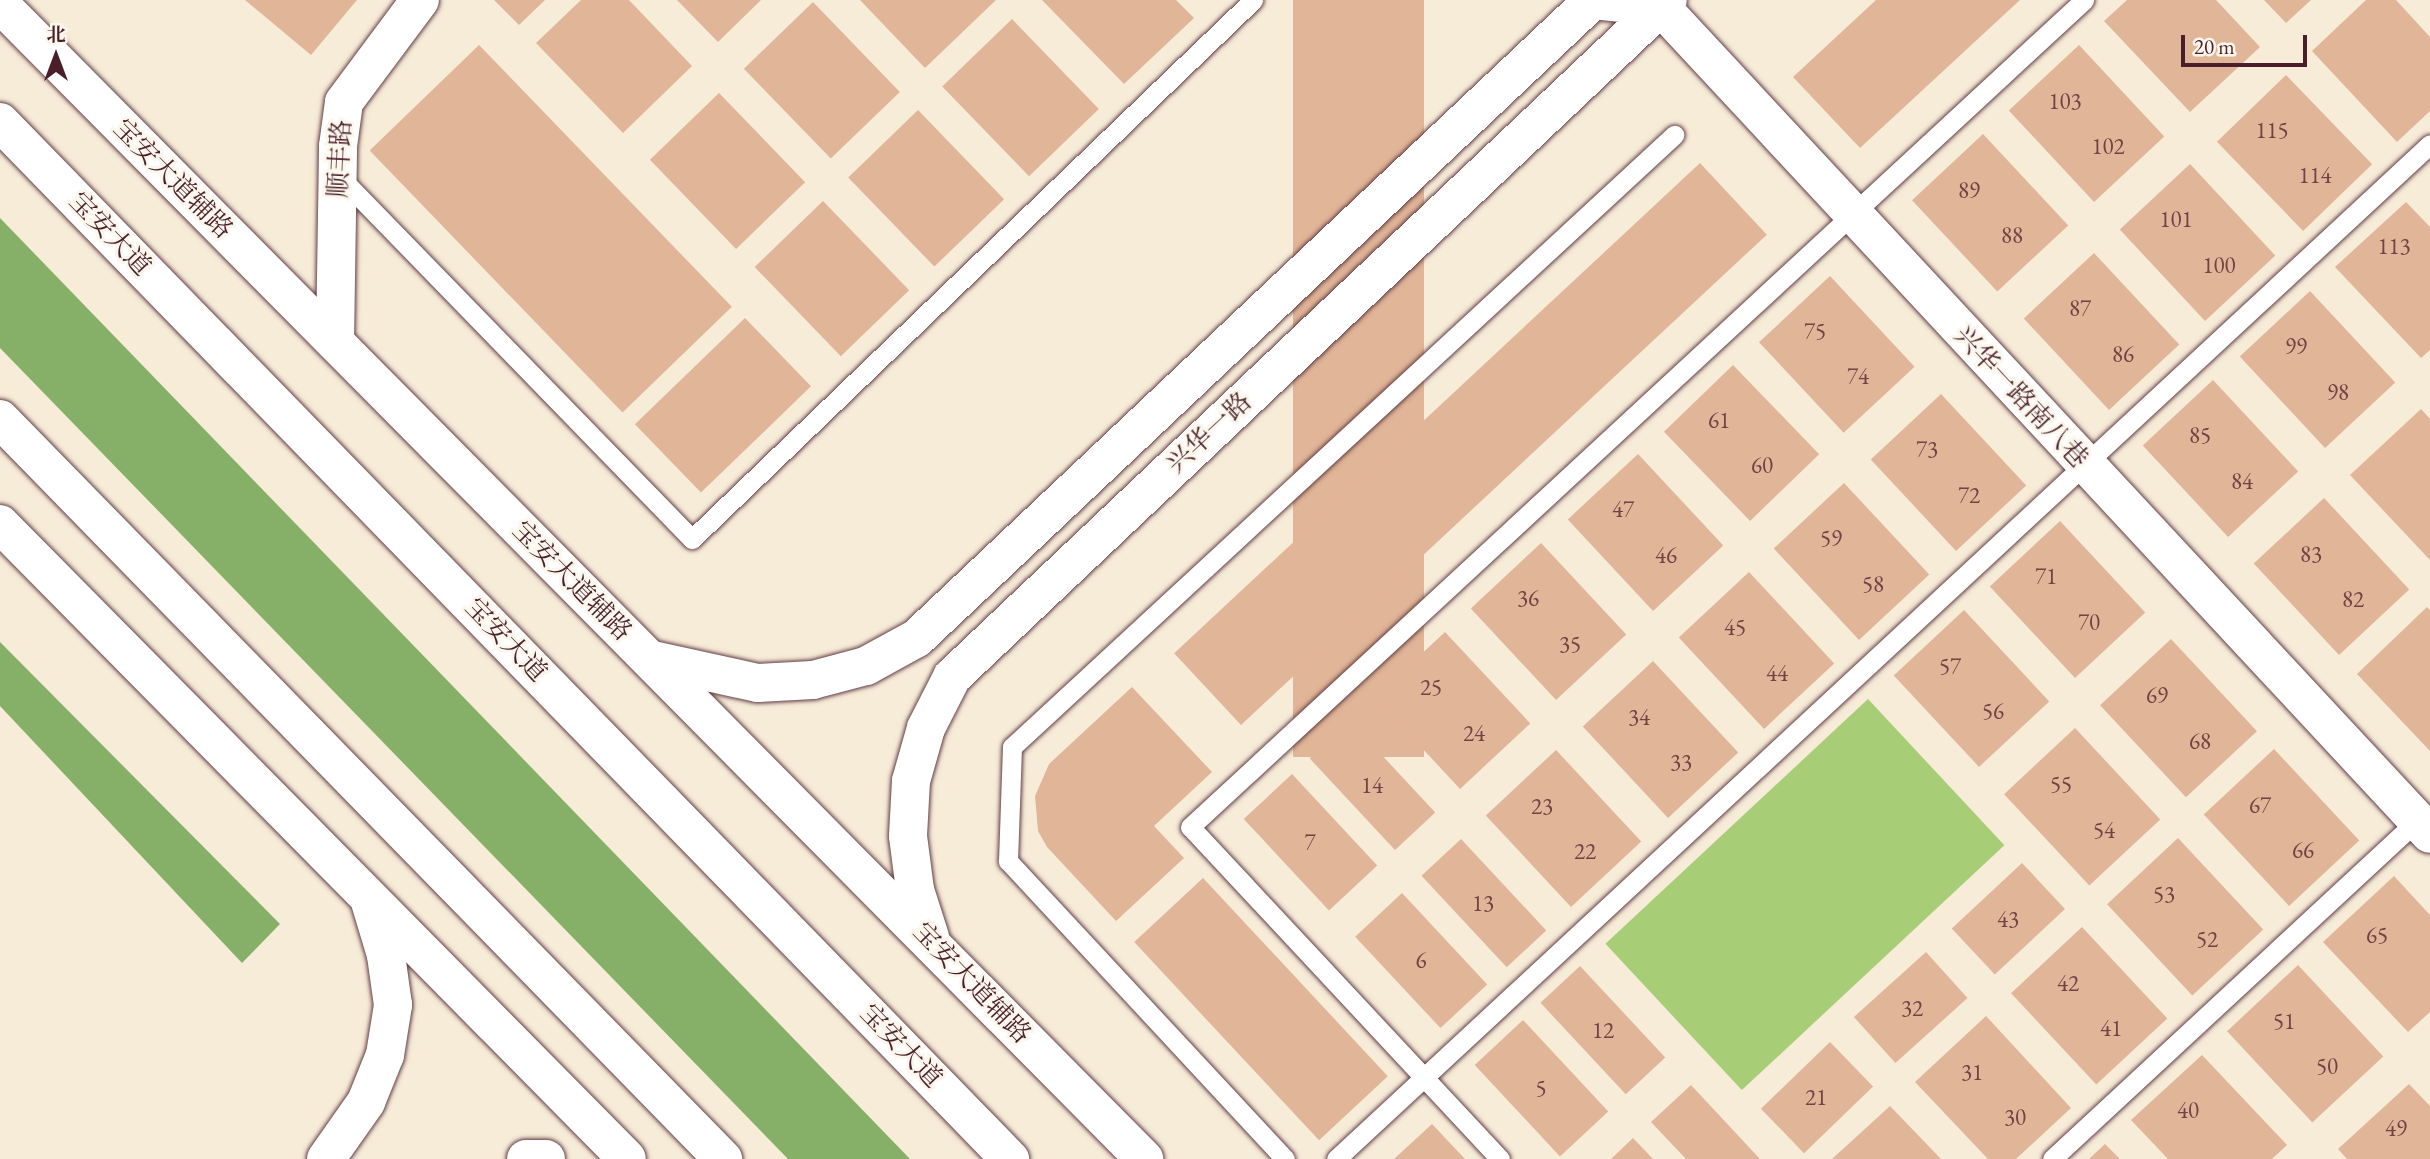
<!DOCTYPE html>
<meta charset="utf-8">
<style>
body{margin:0}
#map{position:relative;width:2430px;height:1159px;overflow:hidden;background:#f7ecd8;font-family:"EB Garamond","Noto Serif SC",serif}
div>[style]{position:absolute}
.green>*{inset:0;background:#a8cd77;transform-origin:0 0}
.forest>*{inset:0;background:#86b068}
.building>*{inset:0;background:#e1b597;transform-origin:0 0}
.roads{filter:drop-shadow(0 0 2px #643e45) drop-shadow(0 0 2px #643e45)}
.lane>*{height:19px;margin:-9.5px;padding:0 9.5px;transform-origin:9.5px;border-radius:9.5px;background:#fff}
.street>*{height:38px;margin:-19px;padding:0 19px;transform-origin:19px;border-radius:19px;background:#fff}
.secondary>*{height:38px;margin:-19px;padding:0 19px;transform-origin:19px;border-radius:19px;background:#fff}
.primary>*{height:38px;margin:-19px;padding:0 19px;transform-origin:19px;border-radius:19px;background:#fff}
span{translate:-50% -50%;white-space:nowrap;text-align:center;line-height:1.15;-webkit-text-stroke:6px #fbf7ec;paint-order:stroke}
.number-label{font-size:23px;color:#704446}
.number-label span{-webkit-text-stroke-width:0}
.street-label{font-size:26px;color:#4a1f2b}
.north{position:absolute;left:21px;top:21px;width:70px;height:70px;-webkit-text-stroke:5px #fbf7ec;paint-order:stroke;rotate:0deg;font-size:19px;font-weight:700;line-height:28px;text-align:center;color:#4a1f2b}
.north::after{content:'';display:block;margin:auto;width:24px;height:32px;background:#4a1f2b;clip-path:polygon(50% 0,100% 100%,50% 72%,0 100%)}
.scale{position:absolute;left:2181px;top:35px;width:126px;height:32px;box-sizing:border-box;border:4px solid #4a1f2b;border-top:0;padding-left:9px;font-size:21px;line-height:24px;white-space:nowrap;color:#4a1f2b;-webkit-text-stroke:5px #fbf7ec;paint-order:stroke}
</style>
<div id="map">
<div class="green">
<i style="left:1868px;top:699px;width:200px;height:359px;rotate:47deg"></i>
</div>
<div class="forest">
<i style="clip-path:polygon(0 218px,910px 1159px,788px 1159px,0 348px)"></i>
<i style="clip-path:polygon(0 642px,280px 924px,242px 963px,0 706px)"></i>
</div>
<div class="building">
<i style="clip-path:polygon(245px 0,357px 0,311px 55px)"></i>
<i style="clip-path:polygon(494px 0,545px 0,519px 25px)"></i>
<i style="clip-path:polygon(581px 0,629px 0,692px 66px,623px 133px,536px 43px)"></i>
<i style="clip-path:polygon(677px 0,761px 0,718px 42px)"></i>
<i style="clip-path:polygon(860px 0,996px 0,925px 68px)"></i>
<i style="clip-path:polygon(1042px 0,1176px 0,1194px 18px,1124px 84px)"></i>
<i style="left:1293px;top:0;width:131px;height:757px"></i>
<i style="clip-path:polygon(1876px 0,2020px 0,1860px 148px,1793px 77px)"></i>
<i style="clip-path:polygon(2127px 0,2216px 0,2260px 47px,2190px 112px,2104px 21px)"></i>
<i style="clip-path:polygon(2264px 0,2311px 0,2286px 23px)"></i>
<i style="clip-path:polygon(2366px 0,2396px 0,2430px 37px,2430px 111px,2397px 142px,2312px 51px)"></i>
<i style="left:813px;top:2px;width:125px;height:96px;rotate:46deg"></i>
<i style="left:1012px;top:19px;width:125px;height:97px;rotate:46deg"></i>
<i style="left:479px;top:45px;width:364px;height:152px;rotate:46deg"></i>
<i style="left:2079px;top:45px;width:125px;height:96px;rotate:47deg"></i>
<i style="left:2286px;top:75px;width:124px;height:96px;rotate:46deg"></i>
<i style="left:719px;top:93px;width:124px;height:96px;rotate:46deg"></i>
<i style="left:918px;top:110px;width:124px;height:97px;rotate:46deg"></i>
<i style="left:1983px;top:134px;width:125px;height:97px;rotate:47deg"></i>
<i style="left:1700px;top:163px;width:98px;height:719px;rotate:47deg"></i>
<i style="left:2190px;top:164px;width:125px;height:96px;rotate:47deg"></i>
<i style="left:823px;top:201px;width:124px;height:95px;rotate:46deg"></i>
<i style="clip-path:polygon(2406px 202px,2430px 227px,2430px 350px,2421px 358px,2335px 267px)"></i>
<i style="left:2094px;top:253px;width:125px;height:96px;rotate:47deg"></i>
<i style="left:1830px;top:276px;width:124px;height:97px;rotate:47deg"></i>
<i style="left:2310px;top:291px;width:125px;height:96px;rotate:47deg"></i>
<i style="left:745px;top:318px;width:95px;height:153px;rotate:46deg"></i>
<i style="left:1733px;top:365px;width:124px;height:96px;rotate:46deg"></i>
<i style="left:2213px;top:380px;width:125px;height:96px;rotate:47deg"></i>
<i style="left:1941px;top:394px;width:125px;height:96px;rotate:47deg"></i>
<i style="clip-path:polygon(2421px 409px,2430px 419px,2430px 560px,2350px 475px)"></i>
<i style="left:1638px;top:454px;width:125px;height:96px;rotate:47deg"></i>
<i style="left:1844px;top:483px;width:125px;height:96px;rotate:47deg"></i>
<i style="left:2324px;top:498px;width:125px;height:96px;rotate:47deg"></i>
<i style="left:2060px;top:521px;width:125px;height:96px;rotate:47deg"></i>
<i style="left:1541px;top:543px;width:125px;height:96px;rotate:47deg"></i>
<i style="left:1749px;top:572px;width:125px;height:96px;rotate:47deg"></i>
<i style="clip-path:polygon(2427px 607px,2430px 610px,2430px 751px,2357px 674px)"></i>
<i style="left:1964px;top:610px;width:125px;height:96px;rotate:47deg"></i>
<i style="left:1445px;top:632px;width:125px;height:96px;rotate:47deg"></i>
<i style="left:2171px;top:639px;width:126px;height:97px;rotate:47deg"></i>
<i style="left:1653px;top:661px;width:125px;height:96px;rotate:47deg"></i>
<i style="clip-path:polygon(1132px 687px,1212px 772px,1154px 826px,1184px 858px,1116px 921px,1047px 847px,1038px 831px,1035px 796px,1049px 764px)"></i>
<i style="left:1350px;top:721px;width:125px;height:55px;rotate:47deg"></i>
<i style="left:2075px;top:728px;width:125px;height:97px;rotate:47deg"></i>
<i style="left:2274px;top:749px;width:125px;height:96px;rotate:47deg"></i>
<i style="left:1556px;top:750px;width:125px;height:96px;rotate:47deg"></i>
<i style="left:1292px;top:774px;width:125px;height:66px;rotate:47deg"></i>
<i style="left:2178px;top:838px;width:125px;height:97px;rotate:47deg"></i>
<i style="left:1461px;top:839px;width:125px;height:54px;rotate:47deg"></i>
<i style="left:2022px;top:863px;width:63px;height:96px;rotate:47deg"></i>
<i style="clip-path:polygon(2394px 876px,2430px 915px,2430px 1012px,2408px 1032px,2323px 942px)"></i>
<i style="left:1203px;top:878px;width:271px;height:94px;rotate:47deg"></i>
<i style="left:1402px;top:893px;width:125px;height:64px;rotate:47deg"></i>
<i style="left:2082px;top:927px;width:125px;height:97px;rotate:47deg"></i>
<i style="left:1926px;top:952px;width:62px;height:97px;rotate:48deg"></i>
<i style="left:2298px;top:965px;width:125px;height:97px;rotate:47deg"></i>
<i style="left:1580px;top:966px;width:125px;height:54px;rotate:47deg"></i>
<i style="clip-path:polygon(1986px 1016px,2071px 1108px,2016px 1159px,1988px 1159px,1915px 1082px)"></i>
<i style="left:1523px;top:1020px;width:125px;height:66px;rotate:47deg"></i>
<i style="left:1830px;top:1042px;width:62px;height:96px;rotate:46deg"></i>
<i style="clip-path:polygon(2202px 1055px,2287px 1145px,2272px 1159px,2168px 1159px,2131px 1120px)"></i>
<i style="clip-path:polygon(2409px 1084px,2430px 1106px,2430px 1159px,2347px 1159px,2338px 1149px)"></i>
<i style="clip-path:polygon(1691px 1085px,1760px 1159px,1686px 1159px,1651px 1122px)"></i>
<i style="clip-path:polygon(1890px 1106px,1941px 1159px,1832px 1159px)"></i>
<i style="clip-path:polygon(1432px 1124px,1465px 1159px,1394px 1159px)"></i>
<i style="clip-path:polygon(1633px 1138px,1653px 1159px,1611px 1159px)"></i>
<i style="clip-path:polygon(2105px 1144px,2120px 1159px,2089px 1159px)"></i>
</div>
<div class="roads">
<div class="lane">
<i style="left:339px;top:176px;width:506px;rotate:45.8deg"></i>
<i style="left:692px;top:539px;width:778px;rotate:-43.85deg"></i>
<i style="left:1285px;top:1159px;width:407px;rotate:-132.9deg"></i>
<i style="left:1008px;top:861px;width:114px;rotate:-88deg"></i>
<i style="left:1012px;top:747px;width:902px;rotate:-42.75deg"></i>
<i style="left:1336px;top:1159px;width:1492px;rotate:-42.85deg"></i>
<i style="left:1500px;top:1159px;width:454px;rotate:-133deg"></i>
<i style="left:1190px;top:827px;width:1218px;rotate:-42.77deg"></i>
<i style="left:2052px;top:1159px;width:503px;rotate:-42.83deg"></i>
</div>
<div class="street">
<i style="left:1593px;top:0;width:68px;rotate:5.9deg"></i>
<i style="left:1661px;top:7px;width:1129px;rotate:47.08deg"></i>
<i style="left:335px;top:342px;width:196px;rotate:-89.1deg"></i>
<i style="left:338px;top:146px;width:44px;rotate:-82.2deg"></i>
<i style="left:344px;top:102px;width:127px;rotate:-53.3deg"></i>
</div>
<div class="secondary">
<i style="left:0;top:4px;width:1626px;rotate:45.27deg"></i>
<i style="left:0;top:524px;width:892px;rotate:45.36deg"></i>
<i style="left:653px;top:660px;width:107px;rotate:12.4deg"></i>
<i style="left:758px;top:683px;width:55px;rotate:-3.1deg"></i>
<i style="left:813px;top:680px;width:55px;rotate:-14.8deg"></i>
<i style="left:866px;top:666px;width:58px;rotate:-28.8deg"></i>
<i style="left:917px;top:638px;width:930px;rotate:-43.34deg"></i>
<i style="left:930px;top:937px;width:49px;rotate:-107.7deg"></i>
<i style="left:915px;top:890px;width:54px;rotate:-97.4deg"></i>
<i style="left:908px;top:836px;width:55px;rotate:-86.9deg"></i>
<i style="left:911px;top:781px;width:55px;rotate:-74.2deg"></i>
<i style="left:926px;top:728px;width:57px;rotate:-63deg"></i>
<i style="left:952px;top:677px;width:985px;rotate:-43.4deg"></i>
<i style="left:326px;top:1159px;width:70px;rotate:-54.9deg"></i>
<i style="left:366px;top:1102px;width:51px;rotate:-68deg"></i>
<i style="left:385px;top:1055px;width:51px;rotate:-80.9deg"></i>
<i style="left:393px;top:1005px;width:50px;rotate:-98deg"></i>
<i style="left:386px;top:955px;width:55px;rotate:-106.8deg"></i>
<i style="left:526px;top:1159px;width:20px"></i>
</div>
<div class="primary">
<i style="left:0;top:122px;width:1448px;rotate:45.76deg"></i>
<i style="left:0;top:419px;width:1035px;rotate:45.67deg"></i>
</div>
</div>
<div class="number-label">
<span style="left:2065px;top:101px">103</span>
<span style="left:2272px;top:130px">115</span>
<span style="left:2108px;top:146px">102</span>
<span style="left:2315px;top:175px">114</span>
<span style="left:1969px;top:190px">89</span>
<span style="left:2176px;top:219px">101</span>
<span style="left:2012px;top:235px">88</span>
<span style="left:2394px;top:246px">113</span>
<span style="left:2219px;top:265px">100</span>
<span style="left:2080px;top:308px">87</span>
<span style="left:1815px;top:331px">75</span>
<span style="left:2296px;top:346px">99</span>
<span style="left:2123px;top:354px">86</span>
<span style="left:1858px;top:376px">74</span>
<span style="left:2338px;top:392px">98</span>
<span style="left:1719px;top:420px">61</span>
<span style="left:2200px;top:435px">85</span>
<span style="left:1927px;top:449px">73</span>
<span style="left:1762px;top:465px">60</span>
<span style="left:2242px;top:481px">84</span>
<span style="left:1969px;top:495px">72</span>
<span style="left:1623px;top:509px">47</span>
<span style="left:1831px;top:538px">59</span>
<span style="left:2311px;top:554px">83</span>
<span style="left:1666px;top:555px">46</span>
<span style="left:2046px;top:576px">71</span>
<span style="left:1873px;top:584px">58</span>
<span style="left:1528px;top:598px">36</span>
<span style="left:2353px;top:599px">82</span>
<span style="left:2089px;top:622px">70</span>
<span style="left:1735px;top:627px">45</span>
<span style="left:1570px;top:644px">35</span>
<span style="left:1950px;top:666px">57</span>
<span style="left:1777px;top:673px">44</span>
<span style="left:1431px;top:687px">25</span>
<span style="left:2157px;top:695px">69</span>
<span style="left:1993px;top:711px">56</span>
<span style="left:1639px;top:717px">34</span>
<span style="left:1474px;top:733px">24</span>
<span style="left:2200px;top:741px">68</span>
<span style="left:1681px;top:762px">33</span>
<span style="left:2061px;top:784px">55</span>
<span style="left:1372px;top:785px">14</span>
<span style="left:2260px;top:805px">67</span>
<span style="left:1542px;top:806px">23</span>
<span style="left:2104px;top:830px">54</span>
<span style="left:1310px;top:842px">7</span>
<span style="left:2303px;top:850px">66</span>
<span style="left:1585px;top:851px">22</span>
<span style="left:2164px;top:894px">53</span>
<span style="left:1483px;top:903px">13</span>
<span style="left:2008px;top:919px">43</span>
<span style="left:2377px;top:935px">65</span>
<span style="left:2207px;top:939px">52</span>
<span style="left:1421px;top:960px">6</span>
<span style="left:2068px;top:983px">42</span>
<span style="left:1912px;top:1008px">32</span>
<span style="left:2284px;top:1021px">51</span>
<span style="left:2111px;top:1028px">41</span>
<span style="left:1603px;top:1030px">12</span>
<span style="left:2327px;top:1066px">50</span>
<span style="left:1972px;top:1072px">31</span>
<span style="left:1541px;top:1088px">5</span>
<span style="left:1816px;top:1097px">21</span>
<span style="left:2188px;top:1110px">40</span>
<span style="left:2015px;top:1117px">30</span>
<span style="left:2396px;top:1128px">49</span>
</div>
<div class="street-label">
<span style="left:340px;top:159px;rotate:-87deg">顺丰路</span>
<span style="left:173px;top:179px;rotate:45deg">宝安大道辅路</span>
<span style="left:110px;top:234px;rotate:46deg">宝安大道</span>
<span style="left:2021px;top:397px;rotate:47deg">兴华一路南八巷</span>
<span style="left:1209px;top:433px;rotate:-43deg">兴华一路</span>
<span style="left:572px;top:581px;rotate:45deg">宝安大道辅路</span>
<span style="left:506px;top:640px;rotate:46deg">宝安大道</span>
<span style="left:972px;top:983px;rotate:46deg">宝安大道辅路</span>
<span style="left:901px;top:1046px;rotate:46deg">宝安大道</span>
</div>
<div class="north">北</div>
<div class="scale">20 m</div>
</div>
